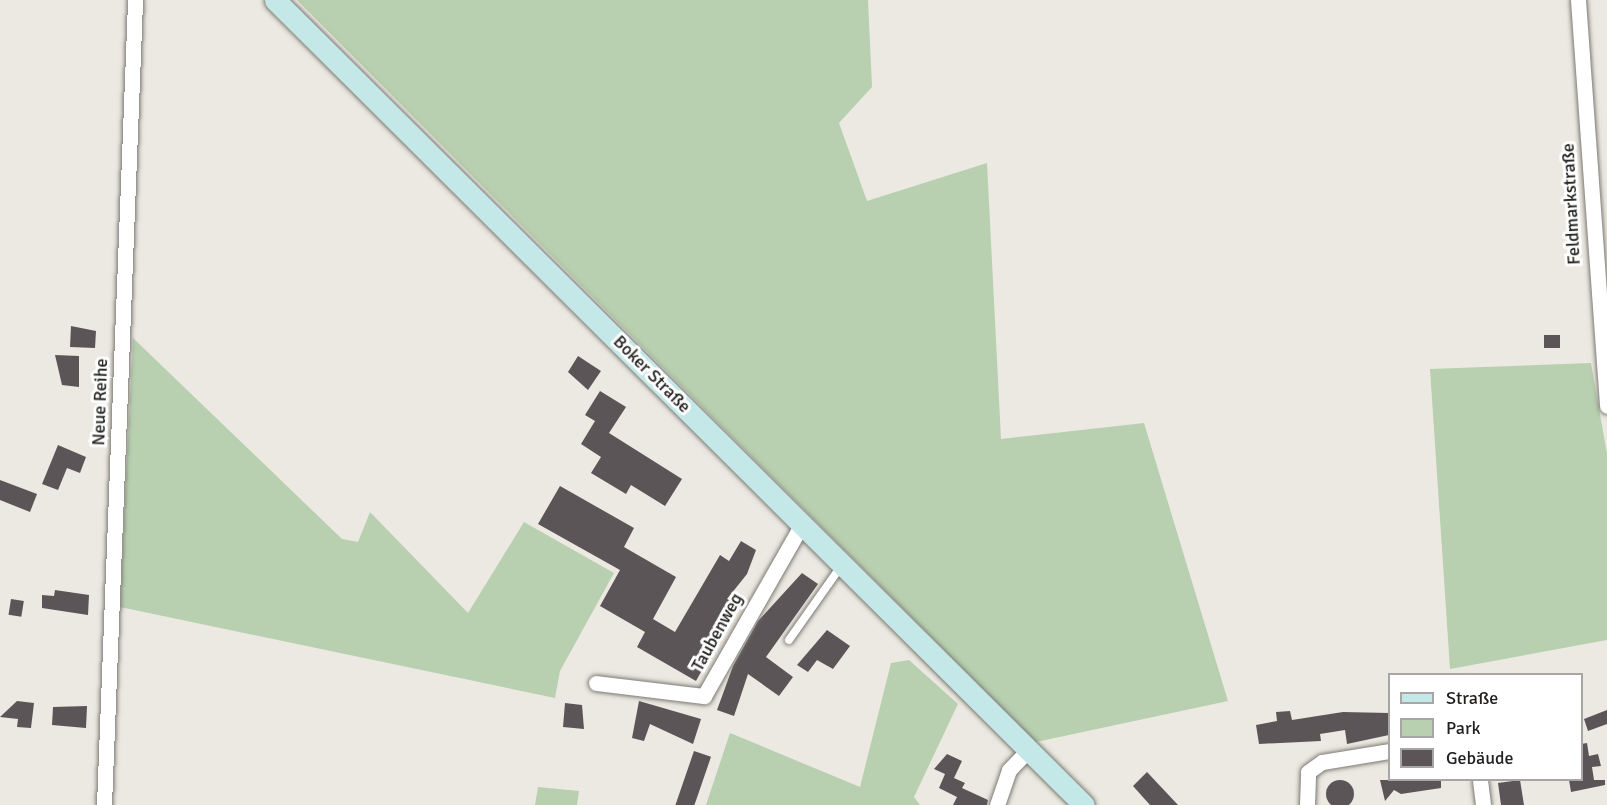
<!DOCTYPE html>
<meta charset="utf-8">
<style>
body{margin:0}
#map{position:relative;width:1607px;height:805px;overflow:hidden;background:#ece9e2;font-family:Signika,sans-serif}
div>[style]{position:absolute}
.green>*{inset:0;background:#b8d0af}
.building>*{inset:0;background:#5b5558;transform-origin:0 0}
.round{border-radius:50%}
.path>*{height:2px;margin-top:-1px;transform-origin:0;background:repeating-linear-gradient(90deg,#9a9893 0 4.5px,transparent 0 9px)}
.roads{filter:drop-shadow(0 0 2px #7d7a74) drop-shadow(0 0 2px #7d7a74)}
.lane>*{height:8px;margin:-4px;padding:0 4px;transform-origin:4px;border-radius:4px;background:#fff}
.street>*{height:15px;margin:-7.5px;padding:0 7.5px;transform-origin:7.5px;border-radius:7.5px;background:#fff}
.secondary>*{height:21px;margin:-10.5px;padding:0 10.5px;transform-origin:10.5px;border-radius:10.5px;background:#c3e8e7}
span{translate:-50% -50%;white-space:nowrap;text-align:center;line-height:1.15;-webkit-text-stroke:6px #fff;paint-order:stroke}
.street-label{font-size:18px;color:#22211f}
.legend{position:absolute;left:1388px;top:673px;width:195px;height:108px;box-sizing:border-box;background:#fff;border:2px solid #a7a6a5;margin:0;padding:8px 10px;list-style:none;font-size:18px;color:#22211f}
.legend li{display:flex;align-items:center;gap:12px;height:30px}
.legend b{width:30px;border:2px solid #a7a6a5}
</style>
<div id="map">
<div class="green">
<i style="clip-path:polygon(297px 0,868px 0,872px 87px,839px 123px,867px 201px,987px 163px,1001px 439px,1144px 423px,1228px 701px,1036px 742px)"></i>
<i style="clip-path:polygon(133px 338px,342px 539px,358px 542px,370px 512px,468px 613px,524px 522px,614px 573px,560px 671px,555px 698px,120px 607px)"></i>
<i style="clip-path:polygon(1591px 363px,1607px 454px,1607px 640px,1450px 669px,1430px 369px)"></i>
<i style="clip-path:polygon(909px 660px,958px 704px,914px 797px,920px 805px,706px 805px,730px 733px,860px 787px,891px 663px)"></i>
<i style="clip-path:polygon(538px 787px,579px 791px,577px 805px,535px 805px)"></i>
</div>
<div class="building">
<i style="clip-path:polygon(71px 326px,96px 331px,95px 348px,70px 347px)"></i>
<i style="left:1560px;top:335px;width:13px;height:16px;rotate:90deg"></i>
<i style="clip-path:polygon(55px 355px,79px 356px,79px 387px,62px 385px)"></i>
<i style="clip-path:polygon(578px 356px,601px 371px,588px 390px,568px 372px)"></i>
<i style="clip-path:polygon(600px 391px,626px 407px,609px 433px,682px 479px,665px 506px,631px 485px,626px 494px,591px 473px,601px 457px,581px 444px,595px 421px,585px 415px)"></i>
<i style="clip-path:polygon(58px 445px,86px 457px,80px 473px,67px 468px,58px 490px,42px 484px)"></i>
<i style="clip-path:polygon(0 480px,37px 494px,30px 512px,0 500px)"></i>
<i style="clip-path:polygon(560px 486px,634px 528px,624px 547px,676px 577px,653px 619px,675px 632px,720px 555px,729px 561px,741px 541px,756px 550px,747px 574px,727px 599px,738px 605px,696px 681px,637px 647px,645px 632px,600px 606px,620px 570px,538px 524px)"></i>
<i style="clip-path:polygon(802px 573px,818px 584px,766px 657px,793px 677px,779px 696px,748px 674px,734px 716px,717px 710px,733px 666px,758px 621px)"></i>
<i style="clip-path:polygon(55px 590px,89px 595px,88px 615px,42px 608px,42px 595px,54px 596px)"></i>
<i style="left:11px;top:599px;width:13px;height:16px;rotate:9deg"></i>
<i style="clip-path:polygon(827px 630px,850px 646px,833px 669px,817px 660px,808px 672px,797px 665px)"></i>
<i style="clip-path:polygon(17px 701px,34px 703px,31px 728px,17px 727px,18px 719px,0 717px)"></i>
<i style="clip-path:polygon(639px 701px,701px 719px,693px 744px,650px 724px,644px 741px,632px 738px)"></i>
<i style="clip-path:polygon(565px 703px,582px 705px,584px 729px,563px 727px)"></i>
<i style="clip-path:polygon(87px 706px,86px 728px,52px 725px,53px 707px)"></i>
<i style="clip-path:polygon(1607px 710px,1607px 724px,1588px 731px,1584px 719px)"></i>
<i style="clip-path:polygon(1290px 711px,1292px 720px,1343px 712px,1389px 713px,1389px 735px,1347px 744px,1345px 730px,1320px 734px,1321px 741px,1259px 744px,1256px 725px,1277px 721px,1276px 712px)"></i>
<i style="clip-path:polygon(1587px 743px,1589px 756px,1598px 754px,1601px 766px,1592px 767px,1594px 780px,1605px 780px,1605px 785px,1571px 792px,1569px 780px,1581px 780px,1581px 744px)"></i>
<i style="left:694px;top:751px;width:18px;height:57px;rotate:19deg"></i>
<i style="clip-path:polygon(947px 754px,962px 761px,954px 778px,965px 783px,962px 788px,988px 800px,987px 805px,953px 805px,957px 797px,939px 788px,945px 774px,934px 769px)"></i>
<i style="clip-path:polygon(1147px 772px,1178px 805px,1150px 805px,1133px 786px)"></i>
<i style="clip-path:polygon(1380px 780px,1441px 780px,1441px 788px,1401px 794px,1394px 790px,1385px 801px)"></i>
<i style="clip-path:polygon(1520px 780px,1524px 805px,1501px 805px,1498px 783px)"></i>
<i class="round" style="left:1326px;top:780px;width:28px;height:28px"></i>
</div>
<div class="path">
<i style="left:1465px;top:673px;width:1px;rotate:45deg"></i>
</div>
<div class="roads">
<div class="lane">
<i style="left:789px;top:640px;width:92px;rotate:-54.8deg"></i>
</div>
<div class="street">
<i style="left:1578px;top:0;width:407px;rotate:85.9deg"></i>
<i style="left:596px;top:683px;width:109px;rotate:6.9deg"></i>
<i style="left:704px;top:696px;width:198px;rotate:-60.3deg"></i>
<i style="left:1480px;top:780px;width:25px;rotate:83deg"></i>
<i style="left:104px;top:805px;width:806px;rotate:-87.79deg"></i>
<i style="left:997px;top:805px;width:37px;rotate:-71deg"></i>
<i style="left:1009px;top:770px;width:28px;rotate:-46deg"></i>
<i style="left:1307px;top:805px;width:33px;rotate:-88deg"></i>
<i style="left:1308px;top:772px;width:17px;rotate:-36deg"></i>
<i style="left:1322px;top:762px;width:69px;rotate:-9.2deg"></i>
</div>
<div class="secondary">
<i style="left:275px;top:0;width:1141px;rotate:44.86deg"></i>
</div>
</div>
<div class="street-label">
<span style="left:1571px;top:204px;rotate:-93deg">Feldmarkstraße</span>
<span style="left:652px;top:374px;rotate:45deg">Boker Straße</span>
<span style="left:100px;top:402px;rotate:-88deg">Neue Reihe</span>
<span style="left:717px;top:632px;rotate:-61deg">Taubenweg</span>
</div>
<ul class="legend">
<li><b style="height:8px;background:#c3e8e7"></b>Straße</li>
<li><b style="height:16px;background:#b8d0af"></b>Park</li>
<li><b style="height:16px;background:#5b5558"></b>Gebäude</li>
</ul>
</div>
